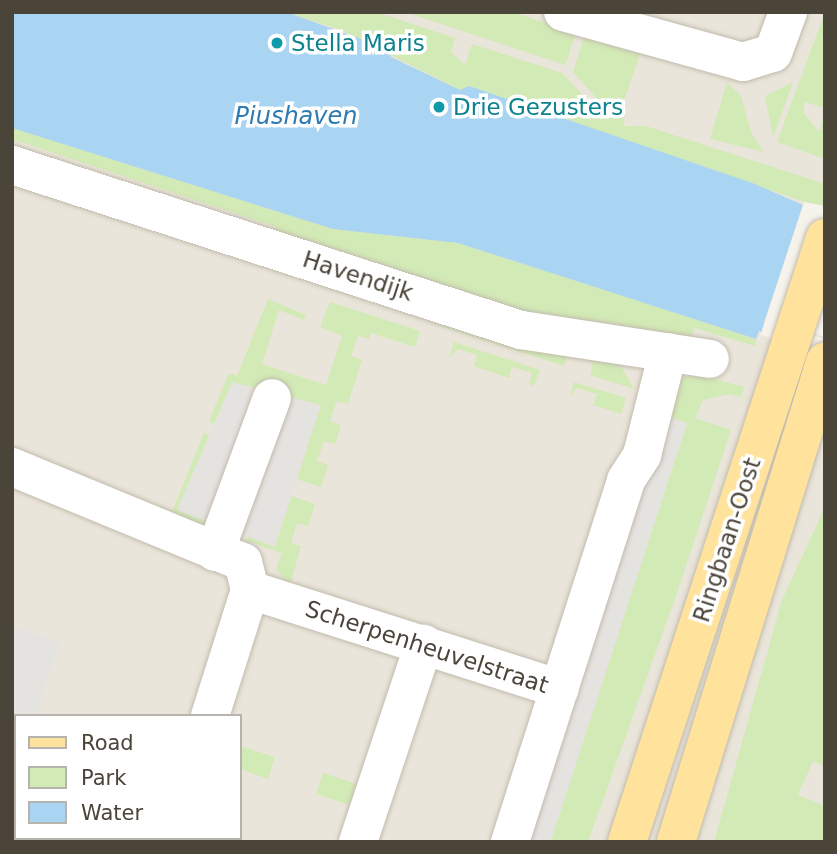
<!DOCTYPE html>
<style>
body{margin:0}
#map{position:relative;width:837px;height:854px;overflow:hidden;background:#f6f3ec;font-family:"DejaVu Sans",sans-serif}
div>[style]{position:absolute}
.residential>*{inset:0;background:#eae5da}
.green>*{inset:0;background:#d2eab5;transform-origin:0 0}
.parking>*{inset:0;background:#e5e3e0;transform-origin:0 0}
.water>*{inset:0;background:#a9d4f2}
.pier>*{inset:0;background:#f6f3ec}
.roads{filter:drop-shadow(0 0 2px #c2bbae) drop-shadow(0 0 2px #c2bbae)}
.minor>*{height:38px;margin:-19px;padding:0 19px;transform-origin:19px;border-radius:19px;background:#fff}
.major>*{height:38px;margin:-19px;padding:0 19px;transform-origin:19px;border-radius:19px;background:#ffe39c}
.dots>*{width:19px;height:19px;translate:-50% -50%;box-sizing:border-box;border:4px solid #fff;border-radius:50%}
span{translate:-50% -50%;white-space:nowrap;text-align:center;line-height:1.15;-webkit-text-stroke:7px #fff;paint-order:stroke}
.culture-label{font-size:23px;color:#0d838f}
.left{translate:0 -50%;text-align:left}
.street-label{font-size:23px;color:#4b4439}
.water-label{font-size:24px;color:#2e7ab2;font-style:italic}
.frame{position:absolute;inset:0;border:14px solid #4b4439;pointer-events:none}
.legend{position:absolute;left:14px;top:714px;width:228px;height:126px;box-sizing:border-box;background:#fff;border:2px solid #b7b4b0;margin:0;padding:9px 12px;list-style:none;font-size:21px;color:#4b4439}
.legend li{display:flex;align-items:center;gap:14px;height:35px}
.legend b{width:35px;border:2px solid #b7b4b0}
</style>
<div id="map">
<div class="residential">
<i style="clip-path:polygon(evenodd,12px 12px,825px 12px,825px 842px,12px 842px,12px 12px,16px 716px,240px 716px,240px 838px,16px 838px,16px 716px)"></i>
</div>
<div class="green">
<i style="clip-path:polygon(286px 12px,376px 12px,455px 38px,451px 52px,465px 65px,472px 44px,562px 73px,596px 110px,625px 119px,624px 126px,646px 126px,825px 184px,825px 209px,469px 86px,460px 90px,341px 30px)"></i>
<i style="clip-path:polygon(405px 12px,512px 12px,576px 33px,565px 65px)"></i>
<i style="clip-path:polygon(825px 12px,825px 108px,805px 102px,803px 112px,819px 132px,825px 113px,825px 159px,777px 142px)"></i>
<i style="clip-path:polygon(584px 36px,640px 54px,621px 109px,601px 103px,573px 72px)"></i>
<i style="clip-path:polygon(727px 82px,741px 96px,751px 132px,764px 152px,710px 139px)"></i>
<i style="clip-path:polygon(793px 82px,773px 138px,765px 96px)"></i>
<i style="clip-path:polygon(12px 128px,333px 229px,458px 243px,756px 339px,755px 346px,694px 328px,689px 347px,594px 335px,272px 240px,276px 227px,12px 139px)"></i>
<i style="clip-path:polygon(268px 299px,306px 315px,304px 320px,279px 310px,262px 364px,326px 385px,342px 336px,320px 327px,330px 302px,420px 331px,415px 347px,371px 333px,369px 339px,358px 336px,351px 356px,362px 360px,348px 404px,337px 401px,330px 421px,341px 425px,335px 444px,324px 441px,317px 461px,328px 465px,321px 487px,272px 471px,209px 421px,229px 373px,237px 376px)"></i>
<i style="clip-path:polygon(437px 316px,568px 353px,564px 366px,434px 324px)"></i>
<i style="clip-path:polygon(454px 342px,540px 370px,534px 386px,529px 384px,532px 373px,512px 367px,509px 378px,474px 366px,477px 355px,458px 349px,449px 358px)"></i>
<i style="clip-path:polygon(584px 356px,619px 363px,634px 389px,590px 375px,593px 365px)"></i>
<i style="clip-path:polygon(693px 373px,744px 387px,741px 397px,825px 424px,730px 394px,703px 400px,695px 418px,731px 430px,679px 587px,588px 842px,550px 842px,687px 424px,669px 417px,681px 379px)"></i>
<i style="clip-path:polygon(574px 382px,626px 398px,621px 414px,593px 405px,597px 394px,577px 388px,569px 398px)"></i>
<i style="left:204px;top:433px;width:35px;height:91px;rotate:22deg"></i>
<i style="clip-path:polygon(265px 487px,315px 504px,308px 526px,297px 523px,291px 543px,301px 546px,290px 585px,276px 569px,282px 553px,246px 541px)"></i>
<i style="clip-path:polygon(825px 507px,825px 766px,813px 761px,798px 795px,825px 806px,825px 842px,714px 842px,782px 600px)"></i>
<i style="clip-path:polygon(240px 746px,275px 757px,268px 779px,240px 769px)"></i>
<i style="left:323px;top:773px;width:35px;height:22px;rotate:18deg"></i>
</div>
<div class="parking">
<i style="clip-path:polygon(232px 382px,321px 405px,275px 547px,177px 510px)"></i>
<i style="left:662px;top:415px;width:26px;height:449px;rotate:18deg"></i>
<i style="clip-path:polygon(12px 626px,60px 642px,36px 716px,16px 716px,12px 790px)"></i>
</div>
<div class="water">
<i style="clip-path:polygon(12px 12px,286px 12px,389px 49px,391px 57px,460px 90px,469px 86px,755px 184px,803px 205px,764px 323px,778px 338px,759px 331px,756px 339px,458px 243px,333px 229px,12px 128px)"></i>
</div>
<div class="pier">
<i style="clip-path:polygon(804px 202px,825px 206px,825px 228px,801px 221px,825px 229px,825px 337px,768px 321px,825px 339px,825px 356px,761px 335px,758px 342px)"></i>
</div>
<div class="roads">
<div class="minor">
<i style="left:563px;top:12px;width:187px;rotate:15.5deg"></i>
<i style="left:743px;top:62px;width:31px;rotate:-17deg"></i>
<i style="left:773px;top:53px;width:44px;rotate:-69.9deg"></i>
<i style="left:12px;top:165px;width:535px;rotate:17.96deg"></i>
<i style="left:521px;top:330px;width:191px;rotate:8.7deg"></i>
<i style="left:12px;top:467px;width:250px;rotate:22.4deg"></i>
<i style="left:243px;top:562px;width:29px;rotate:76deg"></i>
<i style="left:250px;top:590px;width:325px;rotate:17.7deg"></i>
<i style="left:215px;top:552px;width:164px;rotate:-69.7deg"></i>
<i style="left:210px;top:716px;width:132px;rotate:-72.4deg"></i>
<i style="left:169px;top:842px;width:4px;rotate:-76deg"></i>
<i style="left:358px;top:842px;width:209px;rotate:-71.6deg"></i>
<i style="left:510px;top:842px;width:380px;rotate:-72.2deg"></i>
<i style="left:626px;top:480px;width:30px;rotate:-57deg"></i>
<i style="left:642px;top:455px;width:106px;rotate:-75.8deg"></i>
</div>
<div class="major">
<i style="left:627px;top:842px;width:636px;rotate:-71.85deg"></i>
<i style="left:676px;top:842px;width:503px;rotate:-72.75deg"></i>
</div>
</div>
<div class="dots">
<i style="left:277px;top:43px;background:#0f9aa8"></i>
<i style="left:439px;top:107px;background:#0f9aa8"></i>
</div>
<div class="culture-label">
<span class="left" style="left:291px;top:43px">Stella Maris</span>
<span class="left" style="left:453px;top:107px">Drie Gezusters</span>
</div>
<div class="street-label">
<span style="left:358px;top:276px;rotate:18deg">Havendijk</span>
<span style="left:727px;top:540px;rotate:-72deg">Ringbaan-Oost</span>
<span style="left:427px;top:647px;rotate:18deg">Scherpenheuvelstraat</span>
</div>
<div class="water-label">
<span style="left:296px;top:117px">Piushaven</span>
</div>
<div class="frame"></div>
<ul class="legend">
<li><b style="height:9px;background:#ffe39c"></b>Road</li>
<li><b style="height:19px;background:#d2eab5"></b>Park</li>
<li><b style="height:19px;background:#a9d4f2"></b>Water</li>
</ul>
</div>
